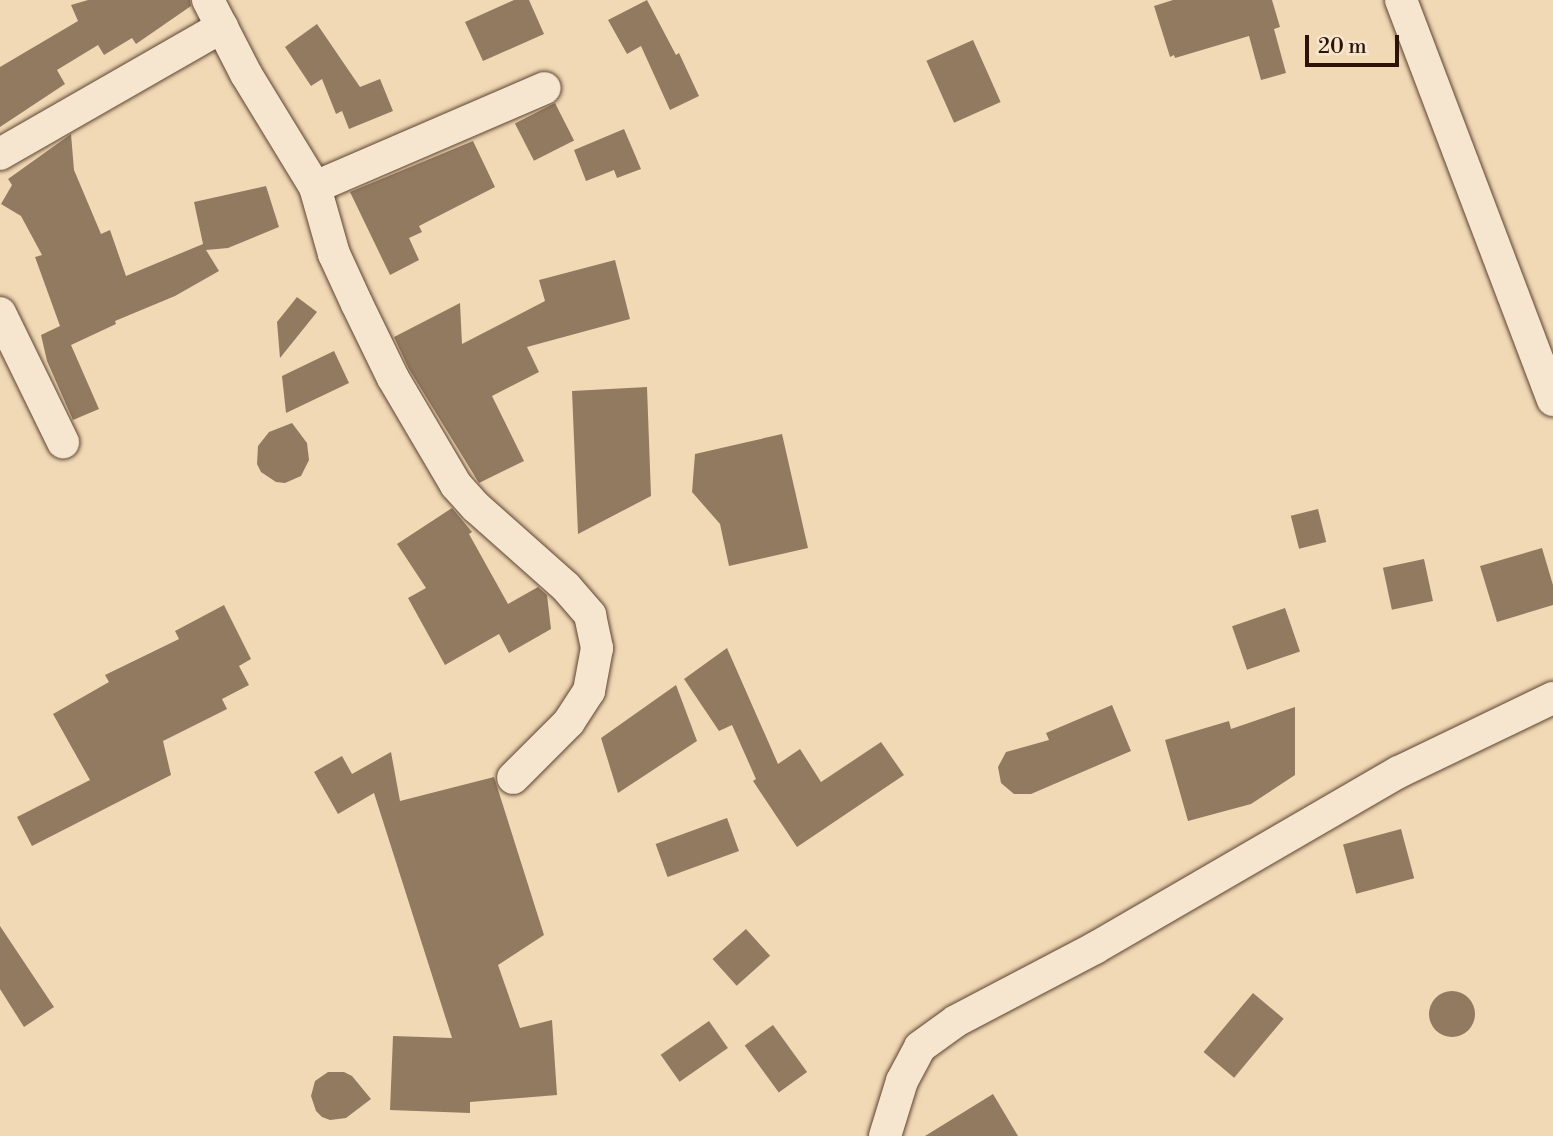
<!DOCTYPE html>
<style>
body{margin:0}
#map{position:relative;width:1553px;height:1136px;overflow:hidden;background:#f1d9b6;font-family:"Libre Bodoni",serif}
div>[style]{position:absolute}
.building>*{inset:0;background:#927a60;transform-origin:0 0}
.round{border-radius:50%}
.roads{filter:drop-shadow(0 0 2px #5d4430) drop-shadow(0 0 2px #5d4430)}
.minor>*{height:32px;margin:-16px;padding:0 16px;transform-origin:16px;border-radius:16px;background:#f6e6d0}
span{translate:-50% -50%;white-space:nowrap;text-align:center;line-height:1.15;-webkit-text-stroke:7px #f6e6d0;paint-order:stroke}
.scale{position:absolute;left:1305px;top:35px;width:94px;height:32px;box-sizing:border-box;border:4px solid #2c1303;border-top:0;padding-left:9px;font-size:21px;line-height:24px;white-space:nowrap;color:#2c1303;-webkit-text-stroke:5px #f6e6d0;paint-order:stroke}
</style>
<div id="map">
<div class="building">
<i style="clip-path:polygon(88px 0,190px 0,191px 6px,136px 44px,132px 38px,104px 55px,98px 45px,57px 70px,65px 84px,0 127px,0 67px,78px 21px,71px 5px)"></i>
<i style="clip-path:polygon(514px 0,529px 0,544px 34px,483px 61px,465px 22px)"></i>
<i style="clip-path:polygon(647px 0,676px 55px,679px 53px,699px 96px,670px 110px,641px 46px,627px 54px,608px 20px)"></i>
<i style="clip-path:polygon(1173px 0,1272px 0,1280px 27px,1274px 29px,1286px 73px,1261px 80px,1249px 36px,1175px 58px,1174px 55px,1170px 57px,1154px 6px)"></i>
<i style="clip-path:polygon(317px 24px,360px 87px,380px 79px,393px 111px,349px 129px,342px 111px,336px 114px,322px 79px,311px 86px,285px 47px)"></i>
<i style="left:973px;top:40px;width:68px;height:51px;rotate:66deg"></i>
<i style="left:555px;top:103px;width:42px;height:45px;rotate:63deg"></i>
<i style="clip-path:polygon(624px 129px,641px 169px,617px 178px,614px 170px,586px 181px,574px 150px)"></i>
<i style="clip-path:polygon(71px 134px,74px 170px,101px 234px,110px 230px,126px 276px,203px 244px,194px 202px,266px 186px,279px 227px,228px 248px,206px 250px,219px 271px,175px 296px,115px 321px,116px 324px,71px 345px,99px 409px,73px 420px,47px 361px,41px 335px,60px 326px,35px 257px,42px 255px,21px 216px,1px 204px,12px 185px,8px 179px)"></i>
<i style="clip-path:polygon(473px 141px,495px 187px,419px 226px,422px 232px,409px 238px,419px 260px,390px 275px,350px 192px)"></i>
<i style="clip-path:polygon(615px 260px,630px 319px,527px 347px,539px 372px,492px 396px,524px 461px,479px 483px,409px 369px,394px 337px,460px 303px,462px 344px,545px 301px,539px 280px)"></i>
<i style="clip-path:polygon(297px 297px,317px 312px,280px 358px,277px 322px)"></i>
<i style="clip-path:polygon(334px 351px,349px 383px,286px 413px,282px 376px)"></i>
<i style="clip-path:polygon(647px 387px,651px 496px,578px 534px,572px 391px)"></i>
<i style="clip-path:polygon(292px 423px,307px 443px,309px 460px,301px 476px,285px 483px,276px 482px,261px 472px,257px 464px,258px 446px,269px 432px)"></i>
<i style="clip-path:polygon(782px 434px,808px 548px,729px 566px,720px 524px,692px 492px,695px 454px)"></i>
<i style="clip-path:polygon(452px 508px,472px 532px,469px 534px,508px 604px,538px 587px,547px 595px,551px 629px,509px 653px,499px 634px,445px 665px,408px 598px,426px 588px,397px 544px)"></i>
<i style="left:1318px;top:509px;width:34px;height:28px;rotate:76deg"></i>
<i style="clip-path:polygon(1542px 548px,1553px 585px,1553px 605px,1497px 622px,1480px 566px)"></i>
<i style="left:1424px;top:559px;width:43px;height:42px;rotate:78deg"></i>
<i style="clip-path:polygon(224px 605px,251px 659px,239px 666px,249px 685px,222px 699px,227px 709px,163px 741px,171px 775px,32px 846px,17px 817px,90px 780px,53px 714px,109px 682px,105px 675px,179px 639px,175px 631px)"></i>
<i style="left:1285px;top:608px;width:46px;height:56px;rotate:71deg"></i>
<i style="clip-path:polygon(727px 648px,778px 764px,800px 749px,821px 782px,881px 742px,904px 775px,797px 847px,753px 781px,756px 779px,732px 725px,719px 731px,684px 679px)"></i>
<i style="clip-path:polygon(676px 685px,697px 741px,618px 793px,601px 738px)"></i>
<i style="clip-path:polygon(1112px 705px,1131px 751px,1031px 794px,1014px 794px,1001px 783px,998px 767px,1006px 752px,1049px 740px,1046px 733px)"></i>
<i style="clip-path:polygon(1295px 707px,1295px 775px,1251px 804px,1188px 821px,1165px 740px,1229px 721px,1231px 729px)"></i>
<i style="clip-path:polygon(391px 752px,400px 801px,494px 777px,544px 935px,498px 965px,520px 1028px,552px 1020px,557px 1095px,470px 1102px,470px 1113px,390px 1110px,393px 1036px,452px 1038px,374px 793px,338px 814px,314px 772px,342px 756px,352px 774px)"></i>
<i style="left:727px;top:818px;width:35px;height:76px;rotate:70deg"></i>
<i style="left:1401px;top:829px;width:51px;height:60px;rotate:75deg"></i>
<i style="clip-path:polygon(0 926px,54px 1007px,24px 1027px,0 989px)"></i>
<i style="left:746px;top:929px;width:36px;height:45px;rotate:48deg"></i>
<i class="round" style="left:1429px;top:991px;width:46px;height:46px"></i>
<i style="left:1253px;top:993px;width:40px;height:77px;rotate:40deg"></i>
<i style="left:709px;top:1021px;width:33px;height:59px;rotate:55deg"></i>
<i style="left:773px;top:1025px;width:58px;height:35px;rotate:54deg"></i>
<i style="clip-path:polygon(328px 1072px,344px 1072px,352px 1076px,371px 1099px,346px 1118px,330px 1120px,322px 1117px,316px 1111px,311px 1096px,315px 1081px)"></i>
<i style="clip-path:polygon(993px 1094px,1018px 1136px,925px 1136px)"></i>
</div>
<div class="roads">
<div class="minor">
<i style="left:208px;top:0;width:83px;rotate:62.8deg"></i>
<i style="left:246px;top:74px;width:132px;rotate:58.6deg"></i>
<i style="left:315px;top:187px;width:70px;rotate:74.2deg"></i>
<i style="left:334px;top:254px;width:55px;rotate:65.3deg"></i>
<i style="left:357px;top:304px;width:82px;rotate:64.1deg"></i>
<i style="left:393px;top:378px;width:124px;rotate:59.5deg"></i>
<i style="left:456px;top:485px;width:30px;rotate:48deg"></i>
<i style="left:476px;top:507px;width:120px;rotate:41.6deg"></i>
<i style="left:566px;top:587px;width:37px;rotate:49deg"></i>
<i style="left:590px;top:615px;width:34px;rotate:78deg"></i>
<i style="left:597px;top:648px;width:44px;rotate:100.5deg"></i>
<i style="left:589px;top:691px;width:37px;rotate:123deg"></i>
<i style="left:569px;top:722px;width:79px;rotate:135deg"></i>
<i style="left:1401px;top:0;width:428px;rotate:69.2deg"></i>
<i style="left:0;top:154px;width:256px;rotate:-29.8deg"></i>
<i style="left:315px;top:187px;width:250px;rotate:-23.3deg"></i>
<i style="left:0;top:313px;width:144px;rotate:64deg"></i>
<i style="left:885px;top:1136px;width:58px;rotate:-72.8deg"></i>
<i style="left:902px;top:1081px;width:38px;rotate:-62deg"></i>
<i style="left:920px;top:1047px;width:44px;rotate:-35.8deg"></i>
<i style="left:956px;top:1021px;width:157px;rotate:-27.7deg"></i>
<i style="left:1095px;top:948px;width:351px;rotate:-30.1deg"></i>
<i style="left:1399px;top:772px;width:171px;rotate:-25.7deg"></i>
</div>
</div>
<div class="scale">20 m</div>
</div>
